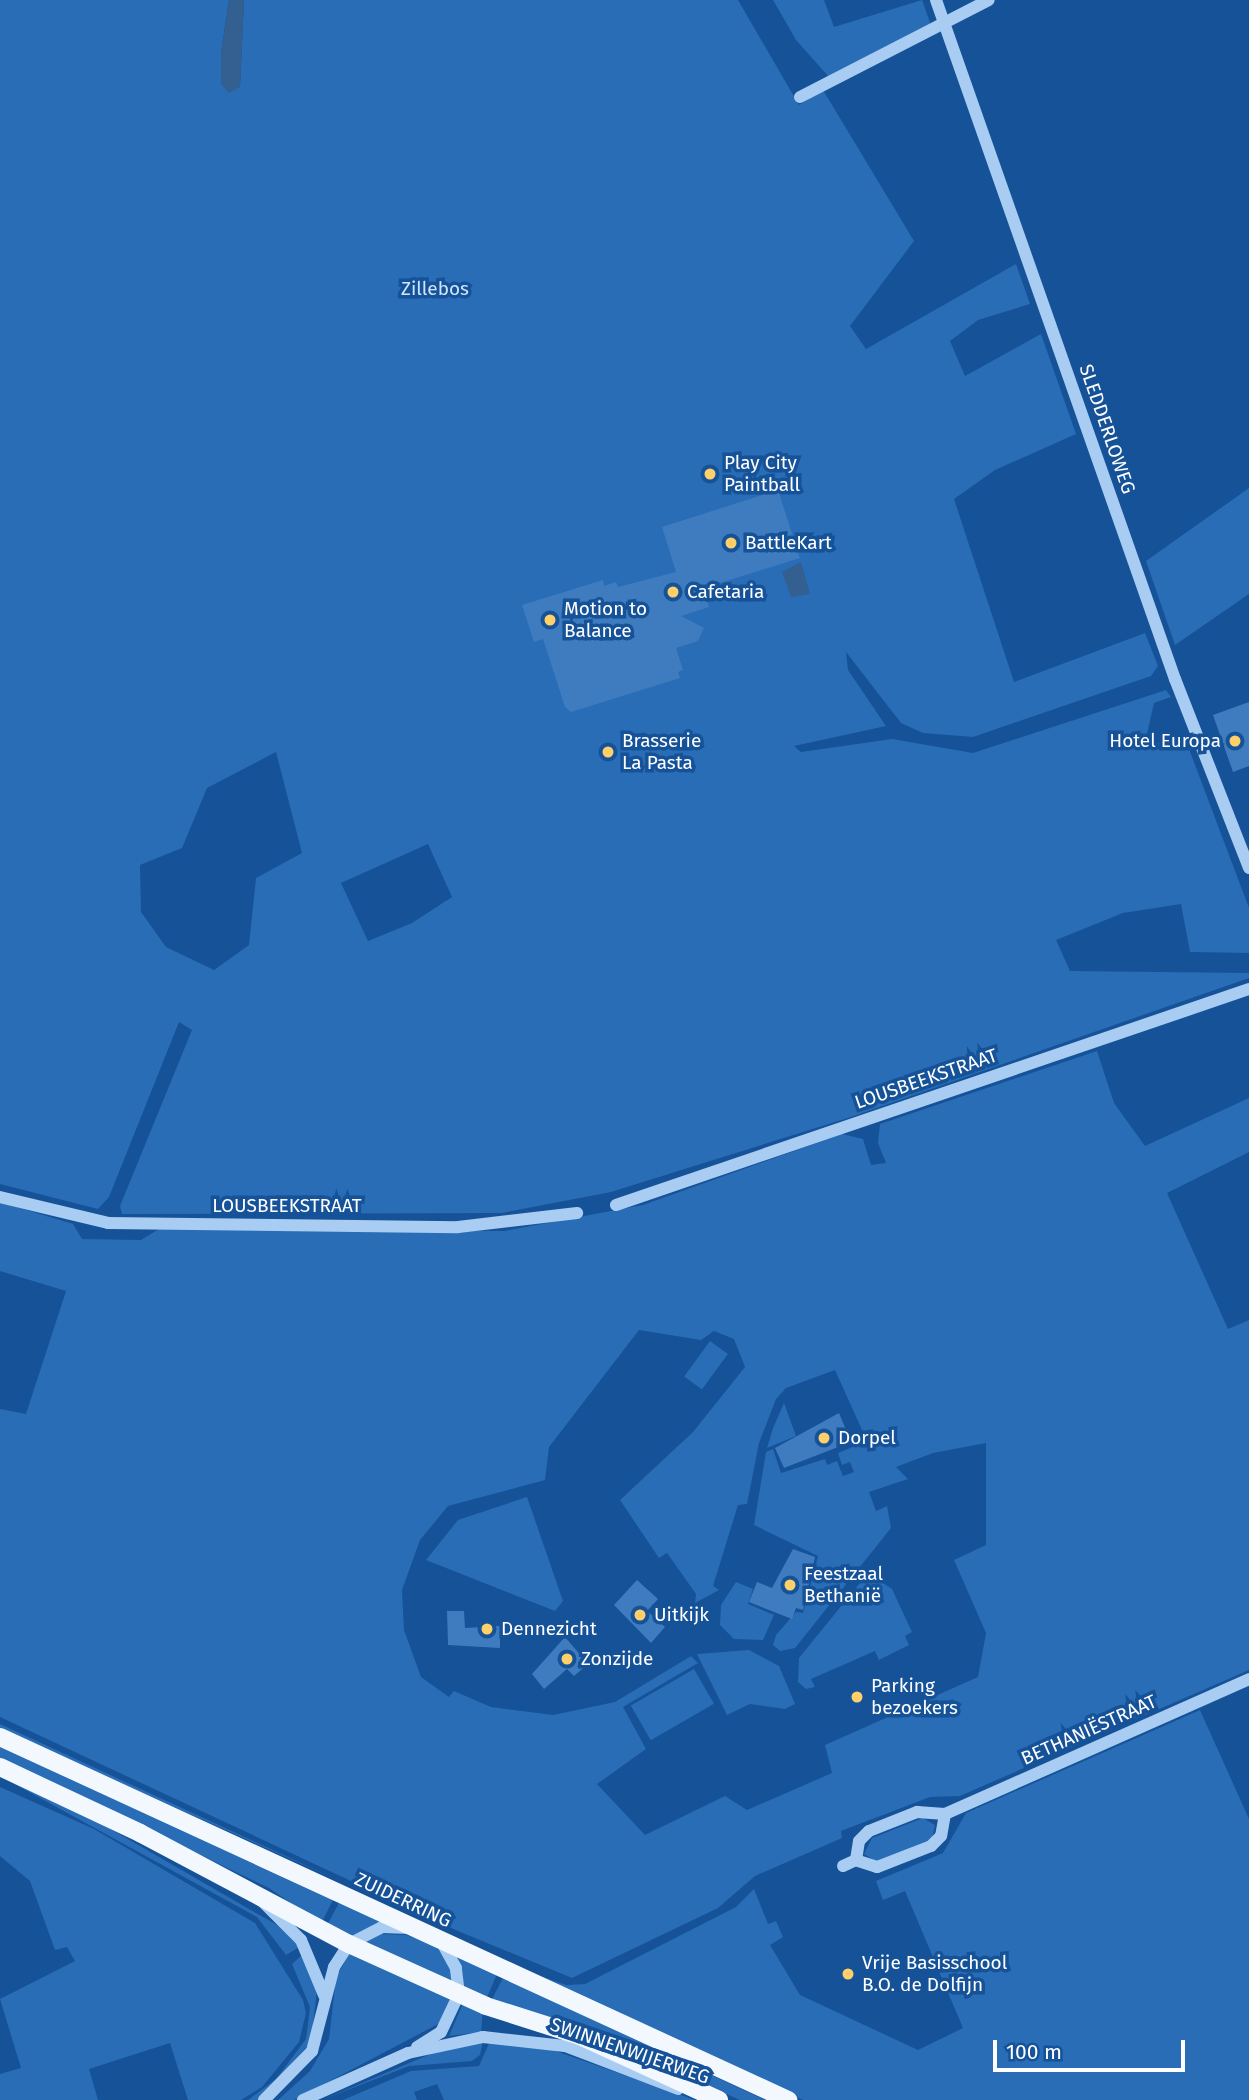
<!DOCTYPE html>
<meta charset="utf-8">
<style>
body{margin:0}
#map{position:relative;width:1249px;height:2100px;overflow:hidden;background:#155298;font-family:"Fira Sans",sans-serif}
div>[style]{position:absolute}
.green>*{inset:0;background:#286db6;transform-origin:0 0}
.water>*{inset:0;background:#335f91}
.building>*{inset:0;background:#3e7cbf}
.minor>*{height:12px;margin:-6px;padding:0 6px;transform-origin:6px;border-radius:6px;background:#a8ccf2}
.major>*{height:18px;margin:-9px;padding:0 9px;transform-origin:9px;border-radius:9px;background:#f3f8ff}
.dots>*{width:19px;height:19px;translate:-50% -50%;box-sizing:border-box;border:4px solid #155298;border-radius:50%}
span{translate:-50% -50%;white-space:nowrap;text-align:center;line-height:1.15;-webkit-text-stroke:7px #155298;paint-order:stroke}
.park-label{font-size:19px;color:#cfe5fc}
.street-label{font-size:19px;color:#fff}
.poi-label{font-size:19px;color:#fff}
.left{translate:0 -50%;text-align:left}
.right{translate:-100% -50%;text-align:right}
.scale{position:absolute;left:993px;top:2040px;width:192px;height:32px;box-sizing:border-box;border:4px solid #fff;border-top:0;padding-left:9px;font-size:21px;line-height:24px;white-space:nowrap;color:#fff;-webkit-text-stroke:5px #155298;paint-order:stroke}
</style>
<div id="map">
<div class="green">
<i style="clip-path:polygon(evenodd,0 0,229px 0,221px 53px,240px 86px,244px 0,738px 0,799px 105px,823px 90px,914px 241px,850px 326px,866px 349px,1016px 264px,1030px 304px,978px 320px,950px 341px,965px 376px,1041px 334px,1076px 434px,995px 470px,954px 499px,1014px 682px,1145px 633px,1158px 666px,1151px 676px,973px 737px,923px 733px,901px 723px,846px 652px,848px 670px,886px 726px,794px 746px,801px 752px,892px 739px,973px 753px,1166px 690px,1171px 697px,1154px 703px,1147px 734px,1154px 745px,1183px 733px,1249px 908px,1249px 953px,1190px 952px,1181px 904px,1123px 913px,1056px 940px,1070px 971px,1249px 973px,1249px 978px,848px 1118px,611px 1192px,502px 1213px,122px 1214px,120px 1206px,192px 1030px,179px 1022px,109px 1197px,98px 1209px,0 1184px,0 0,276px 752px,302px 853px,256px 878px,249px 945px,214px 970px,166px 947px,141px 912px,140px 865px,182px 848px,207px 788px,276px 752px,0 0,428px 844px,452px 897px,412px 923px,368px 941px,341px 883px,428px 844px)"></i>
<i style="clip-path:polygon(773px 0,824px 0,834px 27px,922px 0,931px 25px,829px 77px,796px 40px)"></i>
<i style="clip-path:polygon(1249px 488px,1249px 594px,1175px 645px,1146px 561px)"></i>
<i style="clip-path:polygon(evenodd,1097px 1051px,1114px 1103px,1145px 1146px,1249px 1098px,1249px 1152px,1167px 1193px,1228px 1329px,1249px 1320px,1249px 1670px,960px 1796px,930px 1797px,841px 1831px,842px 1838px,755px 1876px,718px 1908px,572px 1978px,458px 1931px,0 1717px,0 1409px,26px 1414px,66px 1291px,0 1271px,0 1202px,73px 1224px,82px 1239px,141px 1240px,159px 1229px,504px 1231px,643px 1205px,842px 1134px,863px 1139px,871px 1165px,886px 1163px,878px 1143px,880px 1124px,1097px 1051px,639px 1330px,701px 1340px,714px 1331px,734px 1339px,745px 1367px,693px 1432px,620px 1500px,659px 1558px,667px 1553px,696px 1594px,695px 1603px,719px 1590px,713px 1586px,738px 1505px,747px 1504px,759px 1443px,776px 1399px,786px 1388px,835px 1370px,867px 1441px,838px 1453px,842px 1465px,850px 1462px,854px 1472px,843px 1476px,837px 1461px,827px 1465px,825px 1459px,781px 1473px,773px 1449px,766px 1452px,754px 1525px,818px 1556px,803px 1613px,796px 1612px,776px 1635px,773px 1645px,780px 1651px,795px 1648px,891px 1528px,887px 1506px,876px 1511px,869px 1492px,908px 1479px,896px 1467px,933px 1453px,986px 1443px,986px 1545px,954px 1560px,986px 1633px,978px 1677px,825px 1745px,832px 1773px,747px 1810px,725px 1796px,645px 1835px,597px 1784px,646px 1749px,623px 1707px,698px 1663px,691px 1656px,615px 1702px,553px 1715px,491px 1707px,454px 1691px,449px 1697px,421px 1677px,404px 1630px,402px 1590px,420px 1540px,448px 1506px,545px 1480px,549px 1447px,639px 1330px)"></i>
<i style="left:710px;top:1341px;width:22px;height:44px;rotate:36deg"></i>
<i style="clip-path:polygon(784px 1403px,796px 1436px,767px 1448px,773px 1428px)"></i>
<i style="clip-path:polygon(527px 1497px,563px 1601px,555px 1611px,426px 1560px,458px 1520px)"></i>
<i style="clip-path:polygon(868px 1573px,892px 1589px,912px 1632px,905px 1636px,909px 1645px,879px 1660px,875px 1651px,811px 1679px,815px 1687px,806px 1689px,798px 1682px,799px 1658px)"></i>
<i style="clip-path:polygon(736px 1582px,753px 1589px,748px 1604px,774px 1615px,763px 1640px,734px 1639px,720px 1625px,721px 1605px)"></i>
<i style="clip-path:polygon(749px 1650px,779px 1666px,795px 1704px,785px 1709px,750px 1704px,727px 1715px,697px 1654px)"></i>
<i style="left:694px;top:1669px;width:40px;height:73px;rotate:60deg"></i>
<i style="clip-path:polygon(1200px 1710px,1249px 1819px,1249px 2100px,803px 2100px,509px 1965px,566px 1985px,585px 1984px,736px 1907px,754px 1889px,768px 1924px,776px 1921px,783px 1937px,770px 1945px,800px 1995px,918px 2050px,963px 2028px,905px 1891px,883px 1900px,876px 1881px,943px 1853px,966px 1813px)"></i>
<i style="clip-path:polygon(0 1724px,342px 1882px,0 1729px)"></i>
<i style="clip-path:polygon(0 1744px,334px 1898px,321px 1924px,269px 1888px,0 1758px)"></i>
<i style="clip-path:polygon(0 1776px,95px 1820px,277px 1925px,301px 1946px,286px 1955px,257px 1917px)"></i>
<i style="clip-path:polygon(0 1787px,94px 1829px,255px 1923px,303px 2000px,306px 2013px,299px 2042px,262px 2087px,241px 2100px,188px 2100px,170px 2043px,89px 2069px,98px 2100px,0 2100px,0 2074px,21px 2068px,0 1999px,75px 1961px,67px 1947px,55px 1950px,30px 1881px,0 1856px)"></i>
<i style="clip-path:polygon(923px 1818px,935px 1825px,932px 1839px,876px 1862px,864px 1854px,872px 1838px)"></i>
<i style="clip-path:polygon(339px 1903px,382px 1921px,349px 1938px,326px 1927px)"></i>
<i style="clip-path:polygon(381px 1934px,406px 1935px,432px 1944px,446px 1956px,456px 1988px,359px 1943px)"></i>
<i style="clip-path:polygon(351px 1950px,453px 1996px,440px 2023px,294px 2100px,278px 2100px,310px 2071px,329px 2039px,336px 1978px)"></i>
<i style="clip-path:polygon(304px 1953px,317px 1990px,311px 2042px,258px 2100px,248px 2100px,276px 2079px,306px 2039px,310px 2007px,292px 1964px)"></i>
<i style="clip-path:polygon(457px 1956px,497px 1974px,486px 2000px,463px 1991px)"></i>
<i style="clip-path:polygon(503px 1978px,765px 2100px,740px 2100px,619px 2047px,491px 2001px)"></i>
<i style="clip-path:polygon(464px 2001px,483px 2009px,481px 2032px,449px 2036px)"></i>
<i style="clip-path:polygon(483px 2041px,480px 2055px,472px 2061px,409px 2066px,322px 2100px,447px 2047px)"></i>
<i style="clip-path:polygon(490px 2041px,530px 2042px,695px 2100px,444px 2100px,437px 2084px,414px 2092px,417px 2100px,343px 2100px,411px 2071px,479px 2066px)"></i>
</div>
<div class="water">
<i style="clip-path:polygon(229px 0,244px 0,240px 87px,229px 93px,221px 84px,221px 53px)"></i>
<i style="clip-path:polygon(801px 562px,810px 594px,791px 597px,782px 572px)"></i>
</div>
<div class="building">
<i style="clip-path:polygon(778px 490px,800px 558px,704px 588px,709px 607px,681px 616px,704px 628px,698px 641px,676px 648px,683px 670px,678px 672px,680px 678px,571px 712px,565px 707px,543px 639px,534px 642px,522px 605px,603px 580px,604px 586px,616px 582px,618px 587px,676px 572px,662px 527px)"></i>
<i style="clip-path:polygon(1249px 702px,1249px 766px,1233px 772px,1213px 715px)"></i>
<i style="clip-path:polygon(839px 1413px,851px 1442px,784px 1468px,775px 1448px)"></i>
<i style="clip-path:polygon(793px 1549px,815px 1557px,803px 1610px,796px 1608px,792px 1619px,749px 1602px,757px 1582px,772px 1588px)"></i>
<i style="clip-path:polygon(637px 1580px,658px 1599px,647px 1611px,665px 1627px,651px 1643px,614px 1605px)"></i>
<i style="clip-path:polygon(447px 1611px,464px 1611px,465px 1628px,500px 1626px,500px 1648px,448px 1645px)"></i>
<i style="clip-path:polygon(565px 1637px,588px 1664px,574px 1676px,567px 1669px,544px 1689px,532px 1674px)"></i>
</div>
<div class="minor">
<i style="left:936px;top:0;width:720px;rotate:70.61deg"></i>
<i style="left:1175px;top:679px;width:203px;rotate:68.6deg"></i>
<i style="left:800px;top:97px;width:212px;rotate:-27.2deg"></i>
<i style="left:0;top:1197px;width:111px;rotate:13.5deg"></i>
<i style="left:108px;top:1223px;width:350px;rotate:0.7deg"></i>
<i style="left:458px;top:1227px;width:120px;rotate:-6.7deg"></i>
<i style="left:616px;top:1205px;width:669px;rotate:-18.84deg"></i>
<i style="left:945px;top:1814px;width:22px;rotate:100deg"></i>
<i style="left:941px;top:1836px;width:14px;rotate:135deg"></i>
<i style="left:931px;top:1846px;width:58px;rotate:158.7deg"></i>
<i style="left:877px;top:1867px;width:22px;rotate:-162deg"></i>
<i style="left:856px;top:1860px;width:19px;rotate:-81deg"></i>
<i style="left:859px;top:1841px;width:14px;rotate:-45deg"></i>
<i style="left:869px;top:1831px;width:52px;rotate:-21.6deg"></i>
<i style="left:917px;top:1812px;width:28px;rotate:4deg"></i>
<i style="left:945px;top:1814px;width:333px;rotate:-23.9deg"></i>
<i style="left:843px;top:1866px;width:14px;rotate:-25deg"></i>
<i style="left:260px;top:1899px;width:58px;rotate:45deg"></i>
<i style="left:301px;top:1940px;width:60px;rotate:67.3deg"></i>
<i style="left:417px;top:2047px;width:28px;rotate:-32deg"></i>
<i style="left:441px;top:2032px;width:42px;rotate:-64.7deg"></i>
<i style="left:459px;top:1994px;width:26px;rotate:-97deg"></i>
<i style="left:456px;top:1968px;width:31px;rotate:-119deg"></i>
<i style="left:264px;top:2100px;width:69px;rotate:-45.6deg"></i>
<i style="left:312px;top:2051px;width:87px;rotate:-75.3deg"></i>
<i style="left:334px;top:1967px;width:27px;rotate:-57deg"></i>
<i style="left:349px;top:1944px;width:37px;rotate:-27deg"></i>
<i style="left:382px;top:1927px;width:26px;rotate:2deg"></i>
<i style="left:303px;top:2100px;width:115px;rotate:-24.1deg"></i>
<i style="left:408px;top:2053px;width:77px;rotate:-12deg"></i>
<i style="left:483px;top:2037px;width:82px;rotate:6.3deg"></i>
<i style="left:565px;top:2046px;width:121px;rotate:20.8deg"></i>
</div>
<div class="major">
<i style="left:0;top:1737px;width:868px;rotate:24.73deg"></i>
<i style="left:0;top:1767px;width:155px;rotate:25.2deg"></i>
<i style="left:140px;top:1833px;width:237px;rotate:28deg"></i>
<i style="left:349px;top:1944px;width:150px;rotate:24.3deg"></i>
<i style="left:486px;top:2006px;width:99px;rotate:17.7deg"></i>
<i style="left:580px;top:2036px;width:153px;rotate:24.7deg"></i>
</div>
<div class="dots">
<i style="left:710px;top:474px;background:#ffcf69"></i>
<i style="left:731px;top:543px;background:#ffcf69"></i>
<i style="left:673px;top:592px;background:#ffcf69"></i>
<i style="left:550px;top:620px;background:#ffcf69"></i>
<i style="left:1235px;top:741px;background:#ffcf69"></i>
<i style="left:608px;top:752px;background:#ffcf69"></i>
<i style="left:824px;top:1438px;background:#ffcf69"></i>
<i style="left:790px;top:1585px;background:#ffcf69"></i>
<i style="left:640px;top:1615px;background:#ffcf69"></i>
<i style="left:487px;top:1629px;background:#ffcf69"></i>
<i style="left:567px;top:1659px;background:#ffcf69"></i>
<i style="left:857px;top:1697px;background:#ffcf69"></i>
<i style="left:848px;top:1974px;background:#ffcf69"></i>
</div>
<div class="park-label">
<span style="left:435px;top:289px">Zillebos</span>
</div>
<div class="street-label">
<span style="left:1107px;top:429px;rotate:71deg">SLEDDERLOWEG</span>
<span style="left:926px;top:1079px;rotate:-19deg">LOUSBEEKSTRAAT</span>
<span style="left:287px;top:1206px">LOUSBEEKSTRAAT</span>
<span style="left:1089px;top:1730px;rotate:-24deg">BETHANIËSTRAAT</span>
<span style="left:403px;top:1900px;rotate:25deg">ZUIDERRING</span>
<span style="left:630px;top:2051px;rotate:19deg">SWINNENWIJERWEG</span>
</div>
<div class="poi-label">
<span class="left" style="left:724px;top:474px">Play City<br>Paintball</span>
<span class="left" style="left:745px;top:543px">BattleKart</span>
<span class="left" style="left:687px;top:592px">Cafetaria</span>
<span class="left" style="left:564px;top:620px">Motion to<br>Balance</span>
<span class="left" style="left:622px;top:752px">Brasserie<br>La Pasta</span>
<span class="right" style="left:1221px;top:741px">Hotel Europa</span>
<span class="left" style="left:838px;top:1438px">Dorpel</span>
<span class="left" style="left:804px;top:1585px">Feestzaal<br>Bethanië</span>
<span class="left" style="left:654px;top:1615px">Uitkijk</span>
<span class="left" style="left:501px;top:1629px">Dennezicht</span>
<span class="left" style="left:581px;top:1659px">Zonzijde</span>
<span class="left" style="left:871px;top:1697px">Parking<br>bezoekers</span>
<span class="left" style="left:862px;top:1974px">Vrije Basisschool<br>B.O. de Dolfijn</span>
</div>
<div class="scale">100 m</div>
</div>
